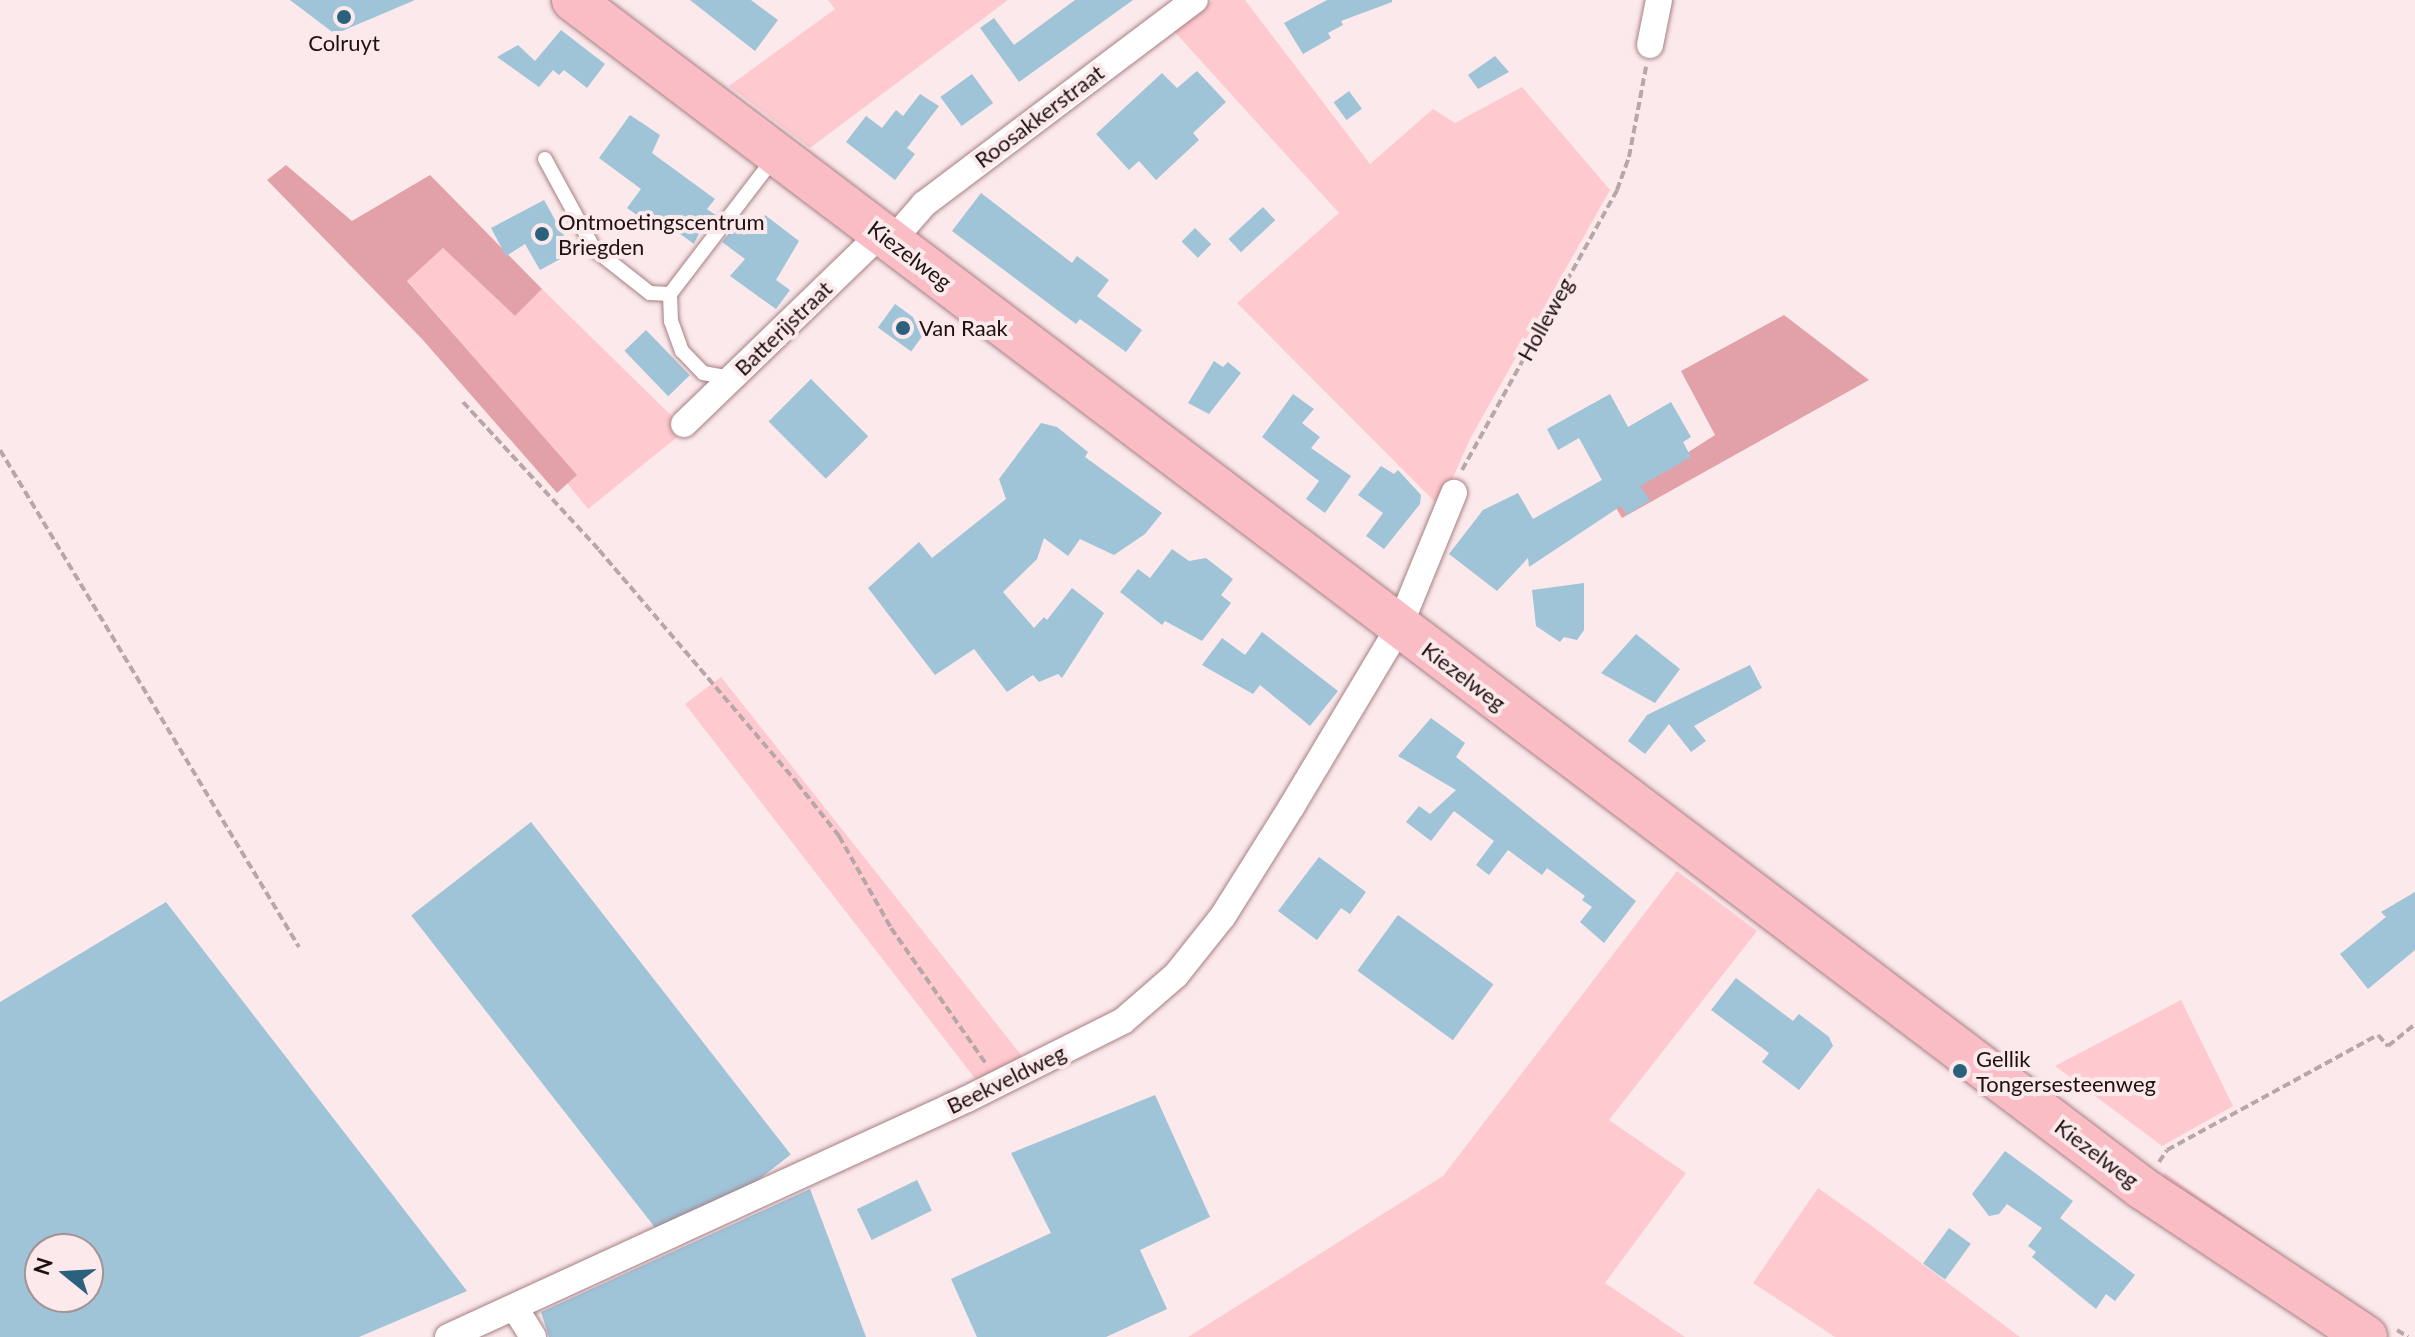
<!DOCTYPE html>
<style>
body{margin:0}
#map{position:relative;width:2415px;height:1337px;overflow:hidden;background:#fbe9eb;font-family:Lato,sans-serif}
div>[style]{position:absolute}
.green>*{inset:0;background:#fecacf;transform-origin:0 0}
.forest>*{inset:0;background:#e2a1a8}
.building>*{inset:0;background:#9fc3d7;transform-origin:0 0}
.path>*{height:4px;margin-top:-2px;transform-origin:0;background:repeating-linear-gradient(90deg,#b8a7a9 0 8px,transparent 0 12px)}
.roads{filter:drop-shadow(0 0 2px #a67f83) drop-shadow(0 0 2px #a67f83)}
.lane>*{height:14px;margin:-7px;padding:0 7px;transform-origin:7px;border-radius:7px;background:#fff}
.street>*{height:26px;margin:-13px;padding:0 13px;transform-origin:13px;border-radius:13px;background:#fff}
.primary>*{height:42px;margin:-21px;padding:0 21px;transform-origin:21px;border-radius:21px;background:#fbbdc5}
.dots>*{width:22px;height:22px;translate:-50% -50%;box-sizing:border-box;border:4px solid #fbe9eb;border-radius:50%}
span{translate:-50% -50%;white-space:nowrap;text-align:center;line-height:1.15;-webkit-text-stroke:8px #fbe9eb;paint-order:stroke}
.poi-label{font-size:22px;color:#1f1112}
.left{translate:0 -50%;text-align:left}
.street-label{font-size:22px;color:#1f1112}
.north{position:absolute;left:24px;top:1233px;width:80px;height:80px;box-sizing:border-box;background:#fbe9eb;border:2px solid #a39394;border-radius:50%;rotate:288deg;font-size:22px;font-weight:700;line-height:32px;text-align:center;color:#1f1112}
.north::after{content:'';display:block;margin:auto;width:28px;height:36px;background:#2b617c;clip-path:polygon(50% 0,100% 100%,50% 72%,0 100%)}
</style>
<div id="map">
<div class="green">
<i style="clip-path:polygon(828px 0,1008px 0,810px 148px,729px 86px,835px 9px)"></i>
<i style="clip-path:polygon(1213px 0,1245px 0,1370px 164px,1433px 109px,1455px 123px,1522px 87px,1610px 190px,1470px 439px,1440px 507px,1237px 303px,1339px 213px,1173px 30px)"></i>
<i style="clip-path:polygon(443px 248px,515px 316px,542px 289px,686px 430px,588px 509px,567px 483px,576px 475px,407px 280px)"></i>
<i style="clip-path:polygon(721px 677px,1026px 1061px,977px 1081px,685px 704px)"></i>
<i style="clip-path:polygon(1677px 871px,1757px 931px,1609px 1120px,1686px 1173px,1605px 1283px,1685px 1337px,1188px 1337px,1443px 1176px)"></i>
<i style="clip-path:polygon(2181px 1000px,2233px 1106px,2162px 1146px,2055px 1066px)"></i>
<i style="left:2165px;top:1173px;width:136px;height:14px;rotate:35deg"></i>
<i style="clip-path:polygon(1818px 1188px,1876px 1229px,2020px 1337px,1835px 1337px,1753px 1283px)"></i>
</div>
<div class="forest">
<i style="clip-path:polygon(286px 165px,352px 221px,430px 175px,542px 289px,515px 316px,443px 248px,407px 281px,577px 475px,557px 493px,422px 339px,267px 180px)"></i>
<i style="clip-path:polygon(1784px 315px,1869px 380px,1622px 518px,1612px 501px,1715px 435px,1681px 371px)"></i>
</div>
<div class="building">
<i style="clip-path:polygon(290px 0,415px 0,335px 34px)"></i>
<i style="clip-path:polygon(690px 0,751px 0,778px 20px,755px 51px)"></i>
<i style="clip-path:polygon(1075px 0,1133px 0,1019px 82px,980px 28px,994px 18px,1014px 45px)"></i>
<i style="clip-path:polygon(1327px 0,1392px 0,1392px 2px,1341px 21px,1343px 25px,1328px 33px,1331px 38px,1303px 54px,1284px 23px)"></i>
<i style="clip-path:polygon(561px 30px,605px 64px,587px 88px,564px 70px,559px 75px,553px 70px,539px 87px,497px 57px,518px 45px,535px 61px)"></i>
<i style="clip-path:polygon(1495px 56px,1509px 72px,1478px 89px,1468px 75px)"></i>
<i style="clip-path:polygon(1197px 71px,1226px 102px,1193px 133px,1199px 140px,1156px 180px,1139px 161px,1129px 170px,1096px 134px,1162px 73px,1177px 88px)"></i>
<i style="left:972px;top:74px;width:36px;height:39px;rotate:54deg"></i>
<i style="left:1349px;top:91px;width:22px;height:19px;rotate:54deg"></i>
<i style="clip-path:polygon(920px 94px,939px 106px,907px 148px,915px 154px,895px 180px,846px 142px,866px 116px,882px 128px,896px 110px,903px 116px)"></i>
<i style="clip-path:polygon(630px 115px,660px 135px,652px 153px,715px 199px,707px 209px,717px 216px,706px 230px,702px 227px,694px 244px,650px 212px,644px 220px,627px 208px,641px 189px,599px 158px)"></i>
<i style="clip-path:polygon(981px 193px,1072px 263px,1077px 256px,1109px 280px,1097px 296px,1142px 330px,1126px 352px,1080px 319px,1076px 324px,952px 231px)"></i>
<i style="clip-path:polygon(544px 200px,573px 252px,540px 270px,525px 244px,506px 256px,491px 228px)"></i>
<i style="left:1263px;top:207px;width:18px;height:47px;rotate:47deg"></i>
<i style="clip-path:polygon(765px 215px,799px 241px,776px 280px,790px 290px,776px 309px,730px 276px,745px 259px,722px 242px,733px 228px,744px 235px,754px 229px)"></i>
<i style="left:1195px;top:228px;width:23px;height:19px;rotate:45deg"></i>
<i style="left:895px;top:304px;width:41px;height:29px;rotate:36deg"></i>
<i style="left:646px;top:330px;width:63px;height:30px;rotate:46deg"></i>
<i style="clip-path:polygon(1214px 361px,1223px 367px,1228px 362px,1241px 373px,1209px 414px,1188px 403px)"></i>
<i style="left:811px;top:379px;width:81px;height:60px;rotate:45deg"></i>
<i style="clip-path:polygon(1293px 394px,1314px 409px,1302px 423px,1320px 437px,1311px 448px,1351px 476px,1325px 513px,1306px 499px,1319px 481px,1262px 437px)"></i>
<i style="clip-path:polygon(1610px 394px,1628px 427px,1671px 402px,1691px 437px,1683px 442px,1691px 457px,1640px 486px,1650px 500px,1627px 515px,1621px 506px,1529px 567px,1528px 558px,1497px 591px,1449px 554px,1483px 510px,1518px 493px,1533px 519px,1602px 480px,1579px 438px,1558px 450px,1547px 429px)"></i>
<i style="clip-path:polygon(1041px 423px,1057px 427px,1088px 452px,1085px 457px,1162px 513px,1145px 534px,1114px 555px,1080px 539px,1068px 556px,1044px 538px,1037px 559px,1003px 592px,1034px 628px,1044px 617px,1047px 620px,1072px 588px,1104px 613px,1062px 678px,1058px 674px,1039px 682px,1033px 675px,1007px 692px,974px 649px,935px 675px,868px 588px,919px 542px,932px 558px,1006px 499px,999px 479px)"></i>
<i style="clip-path:polygon(1381px 466px,1394px 474px,1398px 470px,1421px 495px,1420px 504px,1384px 549px,1366px 536px,1383px 513px,1358px 495px)"></i>
<i style="clip-path:polygon(1172px 549px,1189px 561px,1206px 558px,1233px 579px,1221px 595px,1231px 603px,1202px 641px,1165px 621px,1162px 625px,1120px 592px,1138px 569px,1150px 578px)"></i>
<i style="clip-path:polygon(1584px 583px,1584px 630px,1577px 640px,1564px 637px,1560px 642px,1536px 626px,1532px 590px)"></i>
<i style="clip-path:polygon(1262px 632px,1338px 691px,1310px 726px,1260px 685px,1253px 694px,1202px 665px,1222px 638px,1245px 655px)"></i>
<i style="clip-path:polygon(1636px 634px,1680px 669px,1655px 703px,1601px 673px)"></i>
<i style="clip-path:polygon(1750px 665px,1762px 688px,1694px 726px,1706px 741px,1691px 752px,1669px 724px,1645px 754px,1628px 741px,1647px 715px)"></i>
<i style="clip-path:polygon(1431px 718px,1465px 743px,1456px 757px,1636px 901px,1604px 943px,1580px 922px,1592px 907px,1582px 900px,1585px 896px,1547px 868px,1542px 875px,1508px 850px,1489px 875px,1476px 865px,1494px 841px,1454px 811px,1431px 841px,1406px 822px,1419px 806px,1430px 814px,1456px 790px,1398px 756px)"></i>
<i style="left:531px;top:822px;width:422px;height:152px;rotate:52deg"></i>
<i style="clip-path:polygon(1319px 857px,1366px 892px,1350px 914px,1341px 908px,1317px 940px,1278px 911px)"></i>
<i style="clip-path:polygon(2415px 892px,2415px 950px,2368px 989px,2340px 954px,2386px 917px,2381px 912px)"></i>
<i style="clip-path:polygon(evenodd,166px 902px,467px 1291px,359px 1337px,0 1337px,0 1002px,166px 902px,40px 1249px,88px 1249px,88px 1297px,40px 1297px,40px 1249px)"></i>
<i style="left:1398px;top:915px;width:118px;height:69px;rotate:36deg"></i>
<i style="clip-path:polygon(1736px 978px,1793px 1021px,1799px 1014px,1829px 1037px,1833px 1046px,1799px 1090px,1762px 1062px,1769px 1053px,1711px 1010px)"></i>
<i style="clip-path:polygon(1155px 1095px,1210px 1217px,1140px 1250px,1167px 1309px,1106px 1337px,977px 1337px,951px 1279px,1051px 1233px,1011px 1153px)"></i>
<i style="clip-path:polygon(2005px 1151px,2073px 1201px,2060px 1218px,2135px 1275px,2115px 1301px,2106px 1294px,2096px 1309px,2032px 1257px,2036px 1252px,2028px 1246px,2042px 1228px,2007px 1204px,1999px 1214px,1989px 1216px,1972px 1194px)"></i>
<i style="left:917px;top:1180px;width:34px;height:67px;rotate:64deg"></i>
<i style="clip-path:polygon(810px 1189px,866px 1337px,549px 1337px,541px 1312px)"></i>
<i style="left:1949px;top:1228px;width:27px;height:44px;rotate:36deg"></i>
</div>
<div class="path">
<i style="left:463px;top:402px;width:201px;rotate:47.4deg"></i>
<i style="left:599px;top:550px;width:306px;rotate:49.6deg"></i>
<i style="left:797px;top:783px;width:68px;rotate:51.6deg"></i>
<i style="left:839px;top:836px;width:106px;rotate:60.5deg"></i>
<i style="left:891px;top:928px;width:167px;rotate:55deg"></i>
<i style="left:0;top:450px;width:580px;rotate:58.97deg"></i>
<i style="left:1462px;top:470px;width:320px;rotate:-61deg"></i>
<i style="left:1617px;top:190px;width:35px;rotate:-70deg"></i>
<i style="left:1629px;top:157px;width:92px;rotate:-79.3deg"></i>
<i style="left:2159px;top:1162px;width:14px;rotate:-56deg"></i>
<i style="left:2167px;top:1150px;width:240px;rotate:-28.6deg"></i>
<i style="left:2378px;top:1035px;width:15px;rotate:48deg"></i>
<i style="left:2388px;top:1046px;width:35px;rotate:-39deg"></i>
<i style="left:2397px;top:1330px;width:13px;rotate:32deg"></i>
</div>
<div class="roads">
<div class="lane">
<i style="left:545px;top:159px;width:102px;rotate:61.4deg"></i>
<i style="left:594px;top:249px;width:71px;rotate:38.2deg"></i>
<i style="left:650px;top:293px;width:20px;rotate:3deg"></i>
<i style="left:670px;top:294px;width:171px;rotate:-52.6deg"></i>
<i style="left:670px;top:294px;width:27px;rotate:88deg"></i>
<i style="left:671px;top:321px;width:32px;rotate:70deg"></i>
<i style="left:682px;top:351px;width:30px;rotate:46deg"></i>
<i style="left:703px;top:373px;width:28px;rotate:10deg"></i>
</div>
<div class="street">
<i style="left:1650px;top:45px;width:46px;rotate:-78.7deg"></i>
<i style="left:892px;top:241px;width:49px;rotate:-49.1deg"></i>
<i style="left:924px;top:204px;width:339px;rotate:-37deg"></i>
<i style="left:684px;top:424px;width:275px;rotate:-44deg"></i>
<i style="left:515px;top:1308px;width:34px;rotate:58deg"></i>
<i style="left:448px;top:1337px;width:571px;rotate:-24.63deg"></i>
<i style="left:967px;top:1099px;width:174px;rotate:-26.6deg"></i>
<i style="left:1123px;top:1021px;width:70px;rotate:-41deg"></i>
<i style="left:1176px;top:975px;width:75px;rotate:-51.5deg"></i>
<i style="left:1223px;top:916px;width:130px;rotate:-57.9deg"></i>
<i style="left:1292px;top:806px;width:209px;rotate:-59.1deg"></i>
<i style="left:1399px;top:627px;width:145px;rotate:-67.7deg"></i>
</div>
<div class="primary">
<i style="left:573px;top:0;width:1968px;rotate:37.13deg"></i>
<i style="left:2142px;top:1188px;width:269px;rotate:33.6deg"></i>
</div>
</div>
<div class="dots">
<i style="left:344px;top:17px;background:#2b617c"></i>
<i style="left:542px;top:234px;background:#2b617c"></i>
<i style="left:903px;top:328px;background:#2b617c"></i>
<i style="left:1960px;top:1071px;background:#2b617c"></i>
</div>
<div class="poi-label">
<span style="left:344px;top:43px">Colruyt</span>
<span class="left" style="left:558px;top:234px">Ontmoetingscentrum<br>Briegden</span>
<span class="left" style="left:919px;top:328px">Van Raak</span>
<span class="left" style="left:1976px;top:1071px">Gellik<br>Tongersesteenweg</span>
</div>
<div class="street-label">
<span style="left:1039px;top:116px;rotate:-37deg">Roosakkerstraat</span>
<span style="left:910px;top:255px;rotate:37deg">Kiezelweg</span>
<span style="left:1545px;top:319px;rotate:-61deg">Holleweg</span>
<span style="left:783px;top:328px;rotate:-44deg">Batterijstraat</span>
<span style="left:1464px;top:676px;rotate:37deg">Kiezelweg</span>
<span style="left:1006px;top:1079px;rotate:-26deg">Beekveldweg</span>
<span style="left:2097px;top:1153px;rotate:37deg">Kiezelweg</span>
</div>
<div class="north">N</div>
</div>
